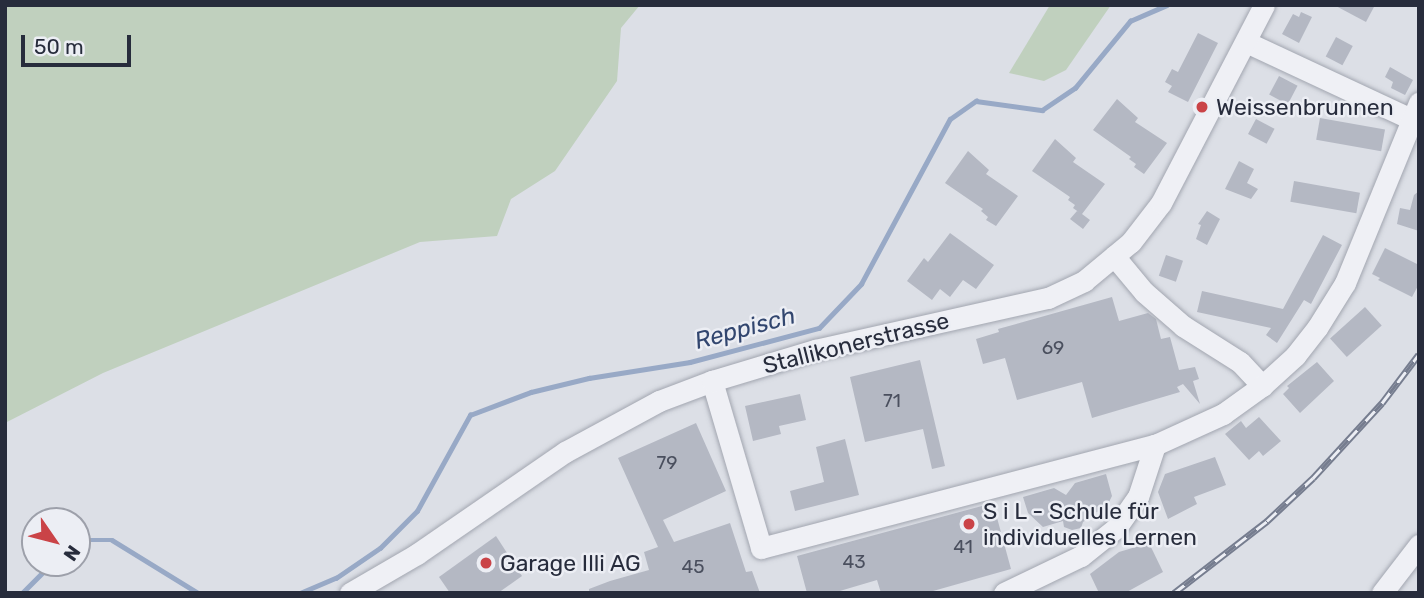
<!DOCTYPE html>
<meta charset="utf-8">
<style>
body{margin:0}
#map{position:relative;width:1424px;height:598px;overflow:hidden;background:#dcdfe6;font-family:Rubik,sans-serif}
div>[style]{position:absolute}
.green>*{inset:0;background:#c0d0be}
.stream>*{height:4.5px;margin:-2.25px;padding:0 2.25px;transform-origin:2.25px;border-radius:2.25px;background:#98a9c6}
.building>*{inset:0;background:#b4b8c3;transform-origin:0 0}
.roads{filter:drop-shadow(0 0 2px #a2a6b0) drop-shadow(0 0 2px #a2a6b0)}
.minor>*{height:21px;margin:-10.5px;padding:0 10.5px;transform-origin:10.5px;border-radius:10.5px;background:#eff0f5}
.rail>*{height:7px;margin-top:-3.5px;transform-origin:0;background:repeating-linear-gradient(90deg,#eceef4 0 13px,#767d8f 0 26px);box-sizing:border-box;border-block:2px solid #767d8f}
.dots>*{width:19px;height:19px;translate:-50% -50%;box-sizing:border-box;border:4px solid #eceef4;border-radius:50%}
span{translate:-50% -50%;white-space:nowrap;text-align:center;line-height:1.15;-webkit-text-stroke:5px #eceef4;paint-order:stroke}
.number-label{font-size:19px;color:#4a4f5e}
.number-label span{-webkit-text-stroke-width:0}
.poi-label{font-size:23px;color:#272c3c}
.left{translate:0 -50%;text-align:left}
.street-label{font-size:23px;color:#272c3c}
.water-label{font-size:24px;color:#32466f;font-style:italic}
.frame{position:absolute;inset:0;border:7px solid #272c3c;pointer-events:none}
.north{position:absolute;left:21px;top:507px;width:70px;height:70px;box-sizing:border-box;background:#eceef4;border:2px solid #9da0aa;border-radius:50%;rotate:125deg;font-size:19px;font-weight:700;line-height:28px;text-align:center;color:#272c3c}
.north::after{content:'';display:block;margin:auto;width:24px;height:32px;background:#ca4347;clip-path:polygon(50% 0,100% 100%,50% 72%,0 100%)}
.scale{position:absolute;left:21px;top:35px;width:110px;height:32px;box-sizing:border-box;border:4px solid #272c3c;border-top:0;padding-left:9px;font-size:21px;line-height:24px;white-space:nowrap;color:#272c3c;-webkit-text-stroke:5px #eceef4;paint-order:stroke}
</style>
<div id="map">
<div class="green">
<i style="clip-path:polygon(5px 5px,640px 5px,621px 28px,617px 81px,555px 171px,511px 199px,497px 236px,420px 242px,103px 373px,5px 423px)"></i>
<i style="clip-path:polygon(1050px 5px,1111px 5px,1066px 70px,1044px 81px,1009px 73px)"></i>
</div>
<div class="stream">
<i style="left:77px;top:540px;width:35px"></i>
<i style="left:112px;top:540px;width:101px;rotate:31.6deg"></i>
<i style="left:22px;top:593px;width:42px;rotate:-45deg"></i>
<i style="left:300px;top:593px;width:39px;rotate:-23deg"></i>
<i style="left:336px;top:578px;width:53px;rotate:-34.3deg"></i>
<i style="left:380px;top:548px;width:52px;rotate:-45deg"></i>
<i style="left:417px;top:511px;width:110px;rotate:-61.1deg"></i>
<i style="left:470px;top:415px;width:65px;rotate:-20.7deg"></i>
<i style="left:531px;top:392px;width:60px;rotate:-13.6deg"></i>
<i style="left:589px;top:378px;width:102px;rotate:-9deg"></i>
<i style="left:690px;top:362px;width:133px;rotate:-14.8deg"></i>
<i style="left:819px;top:328px;width:61px;rotate:-46.3deg"></i>
<i style="left:861px;top:284px;width:187px;rotate:-61.7deg"></i>
<i style="left:950px;top:119px;width:32px;rotate:-35deg"></i>
<i style="left:976px;top:101px;width:67px;rotate:7.8deg"></i>
<i style="left:1042px;top:110px;width:40px;rotate:-34deg"></i>
<i style="left:1075px;top:88px;width:87px;rotate:-50.6deg"></i>
<i style="left:1130px;top:21px;width:40px;rotate:-23.4deg"></i>
</div>
<div class="building">
<i style="clip-path:polygon(1334px 5px,1375px 5px,1366px 22px)"></i>
<i style="clip-path:polygon(1301px 12px,1312px 17px,1299px 43px,1282px 34px,1293px 14px,1299px 17px)"></i>
<i style="clip-path:polygon(1198px 33px,1218px 43px,1188px 102px,1168px 92px,1172px 86px,1165px 82px,1172px 69px,1178px 72px)"></i>
<i style="left:1336px;top:37px;width:19px;height:22px;rotate:28deg"></i>
<i style="clip-path:polygon(1390px 67px,1413px 80px,1405px 95px,1391px 88px,1393px 82px,1385px 77px)"></i>
<i style="left:1279px;top:76px;width:21px;height:21px;rotate:28deg"></i>
<i style="clip-path:polygon(1117px 99px,1138px 118px,1135px 122px,1167px 143px,1144px 174px,1134px 167px,1136px 164px,1129px 159px,1131px 157px,1093px 130px)"></i>
<i style="left:1320px;top:118px;width:66px;height:22px;rotate:10deg"></i>
<i style="left:1256px;top:119px;width:21px;height:17px;rotate:28deg"></i>
<i style="clip-path:polygon(1055px 139px,1076px 158px,1073px 162px,1105px 184px,1082px 214px,1090px 220px,1083px 229px,1070px 219px,1077px 211px,1080px 213px,1073px 208px,1075px 205px,1068px 200px,1070px 197px,1032px 171px)"></i>
<i style="clip-path:polygon(968px 151px,989px 170px,986px 174px,1018px 196px,996px 226px,986px 220px,988px 217px,981px 211px,983px 209px,945px 183px)"></i>
<i style="clip-path:polygon(1239px 161px,1254px 169px,1247px 183px,1258px 189px,1251px 199px,1225px 189px)"></i>
<i style="left:1294px;top:181px;width:67px;height:21px;rotate:10deg"></i>
<i style="clip-path:polygon(1419px 191px,1419px 231px,1397px 224px,1400px 208px,1410px 210px,1414px 195px)"></i>
<i style="clip-path:polygon(1207px 211px,1220px 219px,1207px 245px,1196px 239px,1201px 225px,1198px 224px)"></i>
<i style="clip-path:polygon(950px 233px,994px 265px,976px 289px,963px 280px,950px 297px,940px 289px,932px 300px,907px 281px,924px 258px,928px 262px)"></i>
<i style="clip-path:polygon(1323px 235px,1342px 245px,1311px 304px,1304px 300px,1277px 343px,1266px 335px,1271px 328px,1197px 312px,1202px 291px,1283px 309px)"></i>
<i style="clip-path:polygon(1385px 248px,1419px 265px,1419px 284px,1412px 297px,1378px 280px,1380px 278px,1372px 274px)"></i>
<i style="left:1166px;top:255px;width:18px;height:22px;rotate:19deg"></i>
<i style="clip-path:polygon(1112px 297px,1119px 321px,1148px 313px,1156px 319px,1161px 339px,1170px 337px,1179px 370px,1195px 367px,1199px 379px,1193px 381px,1200px 404px,1183px 384px,1177px 387px,1180px 392px,1092px 418px,1082px 382px,1017px 400px,1005px 358px,983px 364px,976px 339px,999px 332px,998px 329px)"></i>
<i style="left:1365px;top:307px;width:25px;height:47px;rotate:48deg"></i>
<i style="clip-path:polygon(920px 360px,945px 466px,932px 469px,923px 429px,865px 442px,850px 377px)"></i>
<i style="clip-path:polygon(1317px 362px,1334px 381px,1300px 413px,1283px 394px,1289px 388px,1287px 386px)"></i>
<i style="clip-path:polygon(800px 394px,806px 420px,779px 426px,781px 434px,753px 441px,745px 406px)"></i>
<i style="clip-path:polygon(1259px 417px,1281px 441px,1263px 456px,1259px 451px,1249px 460px,1225px 434px,1241px 421px,1246px 428px)"></i>
<i style="clip-path:polygon(696px 423px,726px 491px,663px 520px,674px 542px,730px 523px,746px 572px,752px 571px,760px 593px,589px 593px,589px 589px,610px 581px,649px 570px,644px 552px,658px 547px,618px 458px)"></i>
<i style="clip-path:polygon(845px 439px,859px 495px,795px 511px,790px 491px,824px 482px,816px 447px)"></i>
<i style="clip-path:polygon(1215px 457px,1226px 485px,1194px 497px,1197px 504px,1168px 519px,1158px 492px,1165px 474px)"></i>
<i style="clip-path:polygon(1106px 474px,1112px 496px,1105px 510px,1085px 515px,1086px 520px,1083px 522px,1081px 528px,1072px 530px,1064px 527px,1063px 521px,1043px 527px,1028px 513px,1023px 497px,1054px 488px,1066px 495px,1075px 483px)"></i>
<i style="clip-path:polygon(993px 503px,1011px 569px,926px 593px,881px 593px,877px 580px,833px 593px,807px 593px,797px 556px)"></i>
<i style="clip-path:polygon(496px 536px,522px 576px,498px 593px,450px 593px,439px 577px)"></i>
<i style="clip-path:polygon(1149px 543px,1163px 572px,1125px 593px,1099px 593px,1090px 574px,1119px 552px)"></i>
</div>
<div class="roads">
<div class="minor">
<i style="left:1246px;top:42px;width:184px;rotate:25deg"></i>
<i style="left:1114px;top:256px;width:47px;rotate:50.2deg"></i>
<i style="left:1144px;top:292px;width:52px;rotate:41.1deg"></i>
<i style="left:1183px;top:326px;width:67px;rotate:32.3deg"></i>
<i style="left:1240px;top:362px;width:33px;rotate:47deg"></i>
<i style="left:712px;top:381px;width:174px;rotate:73.6deg"></i>
<i style="left:761px;top:548px;width:407px;rotate:-14.7deg"></i>
<i style="left:1155px;top:445px;width:75px;rotate:-24.5deg"></i>
<i style="left:1223px;top:414px;width:48px;rotate:-35.7deg"></i>
<i style="left:1262px;top:386px;width:45px;rotate:-42.3deg"></i>
<i style="left:1295px;top:356px;width:36px;rotate:-52deg"></i>
<i style="left:1317px;top:328px;width:53px;rotate:-58.1deg"></i>
<i style="left:1345px;top:283px;width:195px;rotate:-67.7deg"></i>
<i style="left:350px;top:593px;width:78px;rotate:-30.2deg"></i>
<i style="left:417px;top:554px;width:180px;rotate:-34.6deg"></i>
<i style="left:565px;top:452px;width:107px;rotate:-28.5deg"></i>
<i style="left:659px;top:401px;width:57px;rotate:-20.7deg"></i>
<i style="left:712px;top:381px;width:108px;rotate:-16.8deg"></i>
<i style="left:815px;top:350px;width:239px;rotate:-12.6deg"></i>
<i style="left:1048px;top:298px;width:40px;rotate:-25deg"></i>
<i style="left:1084px;top:281px;width:61px;rotate:-39.7deg"></i>
<i style="left:1131px;top:242px;width:49px;rotate:-52.4deg"></i>
<i style="left:1161px;top:203px;width:223px;rotate:-62.5deg"></i>
<i style="left:1004px;top:593px;width:85px;rotate:-25.7deg"></i>
<i style="left:1081px;top:556px;width:45px;rotate:-38.7deg"></i>
<i style="left:1116px;top:528px;width:38px;rotate:-55deg"></i>
<i style="left:1138px;top:497px;width:55px;rotate:-71.9deg"></i>
<i style="left:1382px;top:593px;width:61px;rotate:-52.4deg"></i>
</div>
</div>
<div class="rail">
<i style="left:1174px;top:593px;width:118px;rotate:-37.7deg"></i>
<i style="left:1267px;top:521px;width:63px;rotate:-43.1deg"></i>
<i style="left:1313px;top:478px;width:102px;rotate:-47.4deg"></i>
<i style="left:1382px;top:403px;width:61px;rotate:-52.9deg"></i>
</div>
<div class="dots">
<i style="left:1202px;top:107px;background:#ca4347"></i>
<i style="left:969px;top:524px;background:#ca4347"></i>
<i style="left:486px;top:563px;background:#ca4347"></i>
</div>
<div class="number-label">
<span style="left:1053px;top:348px">69</span>
<span style="left:892px;top:401px">71</span>
<span style="left:667px;top:463px">79</span>
<span style="left:963px;top:547px">41</span>
<span style="left:854px;top:562px">43</span>
<span style="left:693px;top:567px">45</span>
</div>
<div class="poi-label">
<span class="left" style="left:1216px;top:107px">Weissenbrunnen</span>
<span class="left" style="left:983px;top:524px">S i L - Schule für<br>individuelles Lernen</span>
<span class="left" style="left:500px;top:563px">Garage Illi AG</span>
</div>
<div class="street-label">
<span style="left:856px;top:343px;rotate:-14deg">Stallikonerstrasse</span>
</div>
<div class="water-label">
<span style="left:745px;top:329px;rotate:-15deg">Reppisch</span>
</div>
<div class="frame"></div>
<div class="north">N</div>
<div class="scale">50 m</div>
</div>
